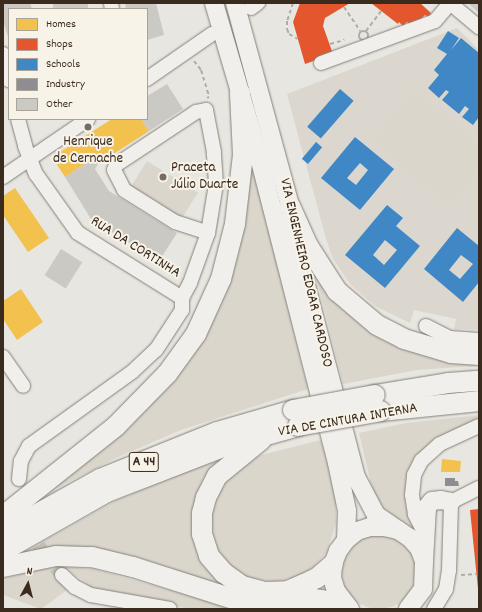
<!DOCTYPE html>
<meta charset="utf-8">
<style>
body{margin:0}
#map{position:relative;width:482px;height:612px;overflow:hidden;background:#e8e6e0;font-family:Dekko,sans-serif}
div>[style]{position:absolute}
.built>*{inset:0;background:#dbd7ce}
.green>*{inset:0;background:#dad6cc;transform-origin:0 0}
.round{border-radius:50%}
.homes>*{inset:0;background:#f2c14e}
.shops>*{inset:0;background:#e4572e}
.schools>*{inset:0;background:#3f88c5;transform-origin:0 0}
.industry>*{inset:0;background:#8d8d92}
.building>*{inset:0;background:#cbc9c4;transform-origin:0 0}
.minor-tunnel>*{height:14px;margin-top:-7px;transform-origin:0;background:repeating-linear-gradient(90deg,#c5c0b9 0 14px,transparent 0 21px)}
.path>*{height:2px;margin-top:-1px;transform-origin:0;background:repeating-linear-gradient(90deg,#afaca8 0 4px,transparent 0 7px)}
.path>.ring{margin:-1px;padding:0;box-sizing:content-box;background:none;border:2px solid #afaca8;border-radius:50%}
.roads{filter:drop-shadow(0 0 1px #84807a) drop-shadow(0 0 1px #84807a)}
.minor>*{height:14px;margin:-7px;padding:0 7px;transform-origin:7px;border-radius:7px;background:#f0efeb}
.major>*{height:18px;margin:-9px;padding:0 9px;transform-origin:9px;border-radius:9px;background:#f0efeb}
.highway>*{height:20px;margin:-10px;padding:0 10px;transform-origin:10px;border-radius:10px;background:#f0efeb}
.bridges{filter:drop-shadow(0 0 1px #84807a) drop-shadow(0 0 1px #84807a)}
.highway-bridge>*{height:20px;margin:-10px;padding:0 10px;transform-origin:10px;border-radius:10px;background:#f0efeb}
.dots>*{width:11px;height:11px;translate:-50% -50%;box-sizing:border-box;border:2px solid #f7f3e8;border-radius:50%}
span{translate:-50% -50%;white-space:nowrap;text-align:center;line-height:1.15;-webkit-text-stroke:4px #f7f3e8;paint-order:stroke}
.shield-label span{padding:1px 3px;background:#f7f3e8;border:1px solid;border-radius:3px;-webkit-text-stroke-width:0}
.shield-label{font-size:14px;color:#3b2a1e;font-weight:700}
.poi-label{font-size:15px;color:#3b2a1e}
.left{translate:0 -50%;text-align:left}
.street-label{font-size:15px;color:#3b2a1e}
.frame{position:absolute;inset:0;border:4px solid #3b2a1e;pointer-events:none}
.legend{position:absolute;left:8px;top:8px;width:140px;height:112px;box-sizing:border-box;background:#f7f3e8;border:1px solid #aca397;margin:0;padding:5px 7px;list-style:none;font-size:12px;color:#3b2a1e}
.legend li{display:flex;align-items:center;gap:8px;height:20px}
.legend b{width:20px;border:1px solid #aca397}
.north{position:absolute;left:8px;top:564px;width:40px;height:40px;-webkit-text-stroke:3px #f7f3e8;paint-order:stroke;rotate:7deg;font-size:11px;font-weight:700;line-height:16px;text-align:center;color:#3b2a1e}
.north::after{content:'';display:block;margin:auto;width:14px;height:18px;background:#3b2a1e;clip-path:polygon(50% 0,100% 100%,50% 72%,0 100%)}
</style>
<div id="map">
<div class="built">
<i style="clip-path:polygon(457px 28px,479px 50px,479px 330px,454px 329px,456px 319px,414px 310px,410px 323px,375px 306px,350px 284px,333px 259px,326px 239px,287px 94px)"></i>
</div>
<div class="green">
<i style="clip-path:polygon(414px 91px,479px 145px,479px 167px,448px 204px,373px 141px)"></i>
<i style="clip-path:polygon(250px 155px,308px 389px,181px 430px,116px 458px,31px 501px,209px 327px)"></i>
<i style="left:147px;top:161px;width:60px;height:31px;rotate:32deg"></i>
<i style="clip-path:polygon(313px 264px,356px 317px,475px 360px,475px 366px,417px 370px,343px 384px)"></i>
<i style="clip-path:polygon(479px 415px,479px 421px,417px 458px,417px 532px,383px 508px,372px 488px,359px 433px,406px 423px)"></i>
<i style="clip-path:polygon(321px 440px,336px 497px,336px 523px,327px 552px,309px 572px,276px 583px,242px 576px,218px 554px,210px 522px,218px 488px,236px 467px,261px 455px)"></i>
<i style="clip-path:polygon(222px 457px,202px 483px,193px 510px,196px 537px,251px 595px,131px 555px,103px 551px,19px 555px,119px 499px)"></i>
<i class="round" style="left:342px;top:535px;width:74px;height:74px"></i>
<i style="clip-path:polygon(48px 566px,94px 569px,237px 609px,189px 609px,90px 587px,68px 569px,55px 575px,67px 590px,41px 609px,3px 595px,3px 579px)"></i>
</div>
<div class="homes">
<i style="clip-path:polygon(112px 119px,141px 119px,149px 131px,98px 164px,94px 158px,65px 177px,52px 157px)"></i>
<i style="clip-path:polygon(15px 188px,49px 238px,28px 252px,3px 215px,3px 196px)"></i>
<i style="clip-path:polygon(21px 289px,43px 322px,17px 340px,3px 319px,3px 301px)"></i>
<i style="clip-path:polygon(442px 459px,461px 461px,460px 472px,441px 472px)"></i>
</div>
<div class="shops">
<i style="clip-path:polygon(300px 3px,350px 3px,325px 18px,323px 26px,333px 54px,305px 64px,293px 22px)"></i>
<i style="clip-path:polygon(371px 3px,420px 3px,431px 13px,428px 17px,425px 15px,421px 19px,410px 24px,407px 22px,403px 26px,399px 22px,398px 24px)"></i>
<i style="clip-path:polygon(479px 509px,479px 589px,478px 589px,470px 510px)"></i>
</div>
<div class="schools">
<i style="clip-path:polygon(448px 31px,459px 38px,451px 50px,461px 38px,479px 53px,479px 117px,473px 125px,462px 117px,469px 109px,465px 106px,459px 114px,442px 100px,449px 92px,446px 90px,439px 98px,428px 88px,439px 75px,434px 70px,447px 54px,437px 48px)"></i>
<i style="left:340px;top:89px;width:18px;height:50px;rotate:41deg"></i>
<i style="clip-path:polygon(evenodd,355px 137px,394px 169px,360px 210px,321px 178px,355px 137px,360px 163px,368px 170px,356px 185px,347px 178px,360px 163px)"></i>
<i style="left:316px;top:142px;width:8px;height:22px;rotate:40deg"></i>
<i style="clip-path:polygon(evenodd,387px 205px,403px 218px,396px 226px,420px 246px,385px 288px,345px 255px,387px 205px,385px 240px,397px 250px,384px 265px,373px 255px,385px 240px)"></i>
<i style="clip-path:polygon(evenodd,457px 228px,479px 246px,479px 282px,463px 302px,424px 269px,457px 228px,461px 255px,473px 264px,460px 279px,449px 270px,461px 255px)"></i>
</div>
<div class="industry">
<i style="clip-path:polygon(445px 478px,455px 478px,455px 481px,458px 481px,459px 486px,445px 486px)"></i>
</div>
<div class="building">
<i style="clip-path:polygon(3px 3px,30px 3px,32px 9px,9px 9px,9px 40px,3px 21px)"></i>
<i style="left:53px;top:3px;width:35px;height:6px"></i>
<i style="clip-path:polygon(125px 3px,156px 3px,164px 35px,147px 40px,147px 9px,126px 9px)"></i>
<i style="clip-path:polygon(468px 3px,479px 3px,479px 13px)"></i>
<i style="clip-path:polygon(167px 84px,183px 109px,149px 131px,141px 119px,147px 119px,147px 96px)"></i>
<i style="clip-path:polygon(94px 158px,98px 164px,95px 169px,109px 191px,177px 233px,159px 261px,91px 219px,65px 177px)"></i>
<i style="left:61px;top:249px;width:25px;height:31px;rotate:32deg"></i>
</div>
<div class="minor-tunnel">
<i style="left:28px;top:527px;width:28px;rotate:60deg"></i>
<i style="left:42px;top:551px;width:31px;rotate:50deg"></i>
</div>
<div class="path">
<i style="left:293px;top:3px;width:19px;rotate:108deg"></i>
<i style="left:287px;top:21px;width:8px;rotate:90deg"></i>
<i style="left:287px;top:29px;width:5px;rotate:68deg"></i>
<i style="left:289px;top:34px;width:10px;rotate:29deg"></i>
<i style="left:344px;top:7px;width:29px;rotate:56deg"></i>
<i class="ring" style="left:358.5px;top:30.5px;width:7px;height:7px"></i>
<i style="left:366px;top:31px;width:25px;rotate:-53deg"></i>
<i style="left:330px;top:44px;width:15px;rotate:-16deg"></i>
<i style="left:194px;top:61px;width:11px;rotate:52deg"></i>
<i style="left:201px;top:70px;width:28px;rotate:73deg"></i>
<i style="left:209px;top:97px;width:2px;rotate:153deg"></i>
<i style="left:461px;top:575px;width:15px;rotate:-4deg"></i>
</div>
<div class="roads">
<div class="minor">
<i style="left:111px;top:3px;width:6px;rotate:81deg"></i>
<i style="left:450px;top:3px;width:38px;rotate:40deg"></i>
<i style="left:251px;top:8px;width:9px;rotate:-36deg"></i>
<i style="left:3px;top:54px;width:27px;rotate:77deg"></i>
<i style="left:321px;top:63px;width:121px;rotate:-20.2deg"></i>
<i style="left:435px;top:21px;width:23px;rotate:-50deg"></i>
<i style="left:147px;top:79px;width:79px;rotate:-34.7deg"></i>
<i style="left:18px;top:119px;width:28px;rotate:75deg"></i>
<i style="left:25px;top:146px;width:30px;rotate:69deg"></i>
<i style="left:36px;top:174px;width:72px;rotate:54.6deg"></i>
<i style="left:78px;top:233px;width:123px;rotate:32deg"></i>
<i style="left:3px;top:177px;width:103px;rotate:-34.3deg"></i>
<i style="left:426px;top:326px;width:27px;rotate:27deg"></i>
<i style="left:450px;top:338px;width:29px;rotate:4deg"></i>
<i style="left:3px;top:357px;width:35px;rotate:55deg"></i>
<i style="left:19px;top:479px;width:18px;rotate:-84deg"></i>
<i style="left:21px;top:461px;width:17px;rotate:-62deg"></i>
<i style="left:29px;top:446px;width:127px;rotate:-35.7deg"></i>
<i style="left:132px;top:372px;width:33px;rotate:-43deg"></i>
<i style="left:156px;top:350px;width:48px;rotate:-57deg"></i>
<i style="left:182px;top:310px;width:12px;rotate:-90deg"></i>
<i style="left:182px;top:298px;width:17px;rotate:-62deg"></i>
<i style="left:190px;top:283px;width:53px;rotate:-70.2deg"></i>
<i style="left:208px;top:233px;width:50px;rotate:-80.7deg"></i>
<i style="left:216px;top:184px;width:32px;rotate:-94deg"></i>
<i style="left:214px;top:152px;width:43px;rotate:-100.8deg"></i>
<i style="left:206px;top:110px;width:10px;rotate:169deg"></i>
<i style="left:196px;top:112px;width:96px;rotate:146.5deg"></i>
<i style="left:116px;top:165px;width:5px;rotate:112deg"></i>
<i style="left:114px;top:170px;width:22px;rotate:63deg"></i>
<i style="left:124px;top:190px;width:60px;rotate:32.1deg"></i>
<i style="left:175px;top:222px;width:35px;rotate:18deg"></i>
<i style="left:426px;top:536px;width:25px;rotate:-117deg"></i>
<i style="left:415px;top:514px;width:19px;rotate:-99deg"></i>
<i style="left:412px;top:495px;width:20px;rotate:-84deg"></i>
<i style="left:414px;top:475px;width:16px;rotate:-63deg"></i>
<i style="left:421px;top:461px;width:25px;rotate:-42deg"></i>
<i style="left:440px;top:444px;width:43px;rotate:-24.8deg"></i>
<i style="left:62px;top:575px;width:18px;rotate:43deg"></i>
<i style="left:75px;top:587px;width:18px;rotate:27deg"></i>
<i style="left:91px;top:595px;width:80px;rotate:10deg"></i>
<i style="left:434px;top:609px;width:23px;rotate:-59deg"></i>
<i style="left:446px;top:589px;width:18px;rotate:-81deg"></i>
<i style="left:449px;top:571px;width:69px;rotate:-88.3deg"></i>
<i style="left:451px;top:502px;width:31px;rotate:-27deg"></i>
</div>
<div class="major">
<i style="left:214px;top:3px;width:156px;rotate:73.7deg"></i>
<i style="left:258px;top:153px;width:320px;rotate:75.7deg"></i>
<i style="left:337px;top:463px;width:49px;rotate:78.2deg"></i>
<i style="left:347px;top:511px;width:29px;rotate:92deg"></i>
<i style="left:235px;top:3px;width:210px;rotate:74.8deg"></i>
<i style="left:290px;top:206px;width:61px;rotate:79.6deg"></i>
<i style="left:301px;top:266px;width:218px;rotate:75.4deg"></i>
<i style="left:356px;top:477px;width:43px;rotate:62.2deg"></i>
<i style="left:376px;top:515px;width:27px;rotate:34deg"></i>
<i style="left:424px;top:561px;width:54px;rotate:-86.8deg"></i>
<i style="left:427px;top:507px;width:8px;rotate:-50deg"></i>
<i style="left:432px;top:501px;width:9px;rotate:-6deg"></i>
<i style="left:441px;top:500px;width:10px;rotate:11deg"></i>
<i style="left:350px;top:609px;width:23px;rotate:-128deg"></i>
<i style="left:336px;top:591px;width:14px;rotate:-107deg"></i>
<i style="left:332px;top:578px;width:14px;rotate:-86deg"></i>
<i style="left:333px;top:564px;width:14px;rotate:-69deg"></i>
<i style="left:338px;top:551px;width:14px;rotate:-54deg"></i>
<i style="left:346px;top:540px;width:14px;rotate:-39deg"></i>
<i style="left:357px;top:531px;width:14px;rotate:-17deg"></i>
<i style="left:370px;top:527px;width:14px"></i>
<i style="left:384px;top:527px;width:14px;rotate:12deg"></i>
<i style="left:398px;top:530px;width:14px;rotate:34deg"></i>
<i style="left:410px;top:538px;width:13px;rotate:48deg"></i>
<i style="left:419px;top:548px;width:14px;rotate:69deg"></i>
<i style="left:424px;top:561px;width:28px;rotate:92deg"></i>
<i style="left:423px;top:589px;width:25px;rotate:127deg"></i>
</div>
<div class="highway">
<i style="left:290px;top:206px;width:44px;rotate:65.8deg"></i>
<i style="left:308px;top:246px;width:54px;rotate:57.2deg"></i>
<i style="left:337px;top:291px;width:52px;rotate:40.4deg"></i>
<i style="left:377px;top:325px;width:30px;rotate:27deg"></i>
<i style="left:404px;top:339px;width:49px;rotate:16.6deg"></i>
<i style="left:451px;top:353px;width:28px;rotate:4deg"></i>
<i style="left:375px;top:395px;width:74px;rotate:-9.3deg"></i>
<i style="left:448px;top:383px;width:31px;rotate:-4deg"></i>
<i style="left:381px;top:411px;width:99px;rotate:-5.8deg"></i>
<i style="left:261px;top:440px;width:57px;rotate:140.7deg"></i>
<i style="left:217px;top:476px;width:25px;rotate:117deg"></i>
<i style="left:206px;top:498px;width:16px;rotate:105deg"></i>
<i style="left:202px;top:513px;width:21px;rotate:90deg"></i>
<i style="left:202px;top:534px;width:23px;rotate:72deg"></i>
<i style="left:209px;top:556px;width:23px;rotate:49deg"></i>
<i style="left:224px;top:573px;width:22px;rotate:36deg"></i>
<i style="left:242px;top:586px;width:24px;rotate:15deg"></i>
<i style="left:265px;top:592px;width:23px;rotate:-2deg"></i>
<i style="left:288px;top:591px;width:17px;rotate:-24deg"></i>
<i style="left:304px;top:584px;width:14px;rotate:-25deg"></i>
<i style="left:317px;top:578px;width:21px;rotate:-41deg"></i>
<i style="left:3px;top:516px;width:144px;rotate:-38.5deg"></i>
<i style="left:116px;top:426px;width:73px;rotate:-45.6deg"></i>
<i style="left:167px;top:374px;width:49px;rotate:-54.1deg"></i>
<i style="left:196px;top:334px;width:60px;rotate:-65.6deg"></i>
<i style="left:221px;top:279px;width:57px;rotate:-75.7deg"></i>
<i style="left:235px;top:224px;width:69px;rotate:-83.4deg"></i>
<i style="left:243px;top:155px;width:62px;rotate:-92.8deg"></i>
<i style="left:3px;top:533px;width:111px;rotate:-29.1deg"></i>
<i style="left:100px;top:479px;width:126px;rotate:-21.9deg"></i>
<i style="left:217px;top:432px;width:79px;rotate:-16.1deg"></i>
<i style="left:3px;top:551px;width:120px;rotate:-29.6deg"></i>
<i style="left:107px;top:492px;width:124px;rotate:-21.2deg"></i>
<i style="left:223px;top:447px;width:78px;rotate:-15.6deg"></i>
<i style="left:3px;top:567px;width:54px;rotate:-11.7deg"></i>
<i style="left:56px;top:556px;width:36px;rotate:2deg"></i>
<i style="left:92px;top:557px;width:42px;rotate:13.7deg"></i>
<i style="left:133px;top:567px;width:139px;rotate:17.7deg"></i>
<i style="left:275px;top:604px;width:39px;rotate:-7deg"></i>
<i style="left:314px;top:599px;width:29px;rotate:8deg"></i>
</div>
</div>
<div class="bridges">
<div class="highway-bridge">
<i style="left:293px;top:410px;width:83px;rotate:-10.4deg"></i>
<i style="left:298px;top:426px;width:84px;rotate:-10.2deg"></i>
</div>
</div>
<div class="dots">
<i style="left:88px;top:127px;background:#786c62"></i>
<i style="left:163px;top:177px;background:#786c62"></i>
</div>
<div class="shield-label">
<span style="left:144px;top:462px">A 44</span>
</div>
<div class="poi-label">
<span style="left:88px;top:151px">Henrique<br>de Cernache</span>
<span class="left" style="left:171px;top:177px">Praceta<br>Júlio Duarte</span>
</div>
<div class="street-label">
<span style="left:135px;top:248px;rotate:32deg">RUA DA CORTINHA</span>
<span style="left:305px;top:273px;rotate:77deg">VIA ENGENHEIRO EDGAR CARDOSO</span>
<span style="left:348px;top:421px;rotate:-10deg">VIA DE CINTURA INTERNA</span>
</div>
<div class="frame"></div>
<ul class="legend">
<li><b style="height:11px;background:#f2c14e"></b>Homes</li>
<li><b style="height:11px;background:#e4572e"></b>Shops</li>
<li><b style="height:11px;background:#3f88c5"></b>Schools</li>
<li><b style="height:11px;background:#8d8d92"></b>Industry</li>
<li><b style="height:11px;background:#cbc9c4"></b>Other</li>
</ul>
<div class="north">N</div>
</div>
